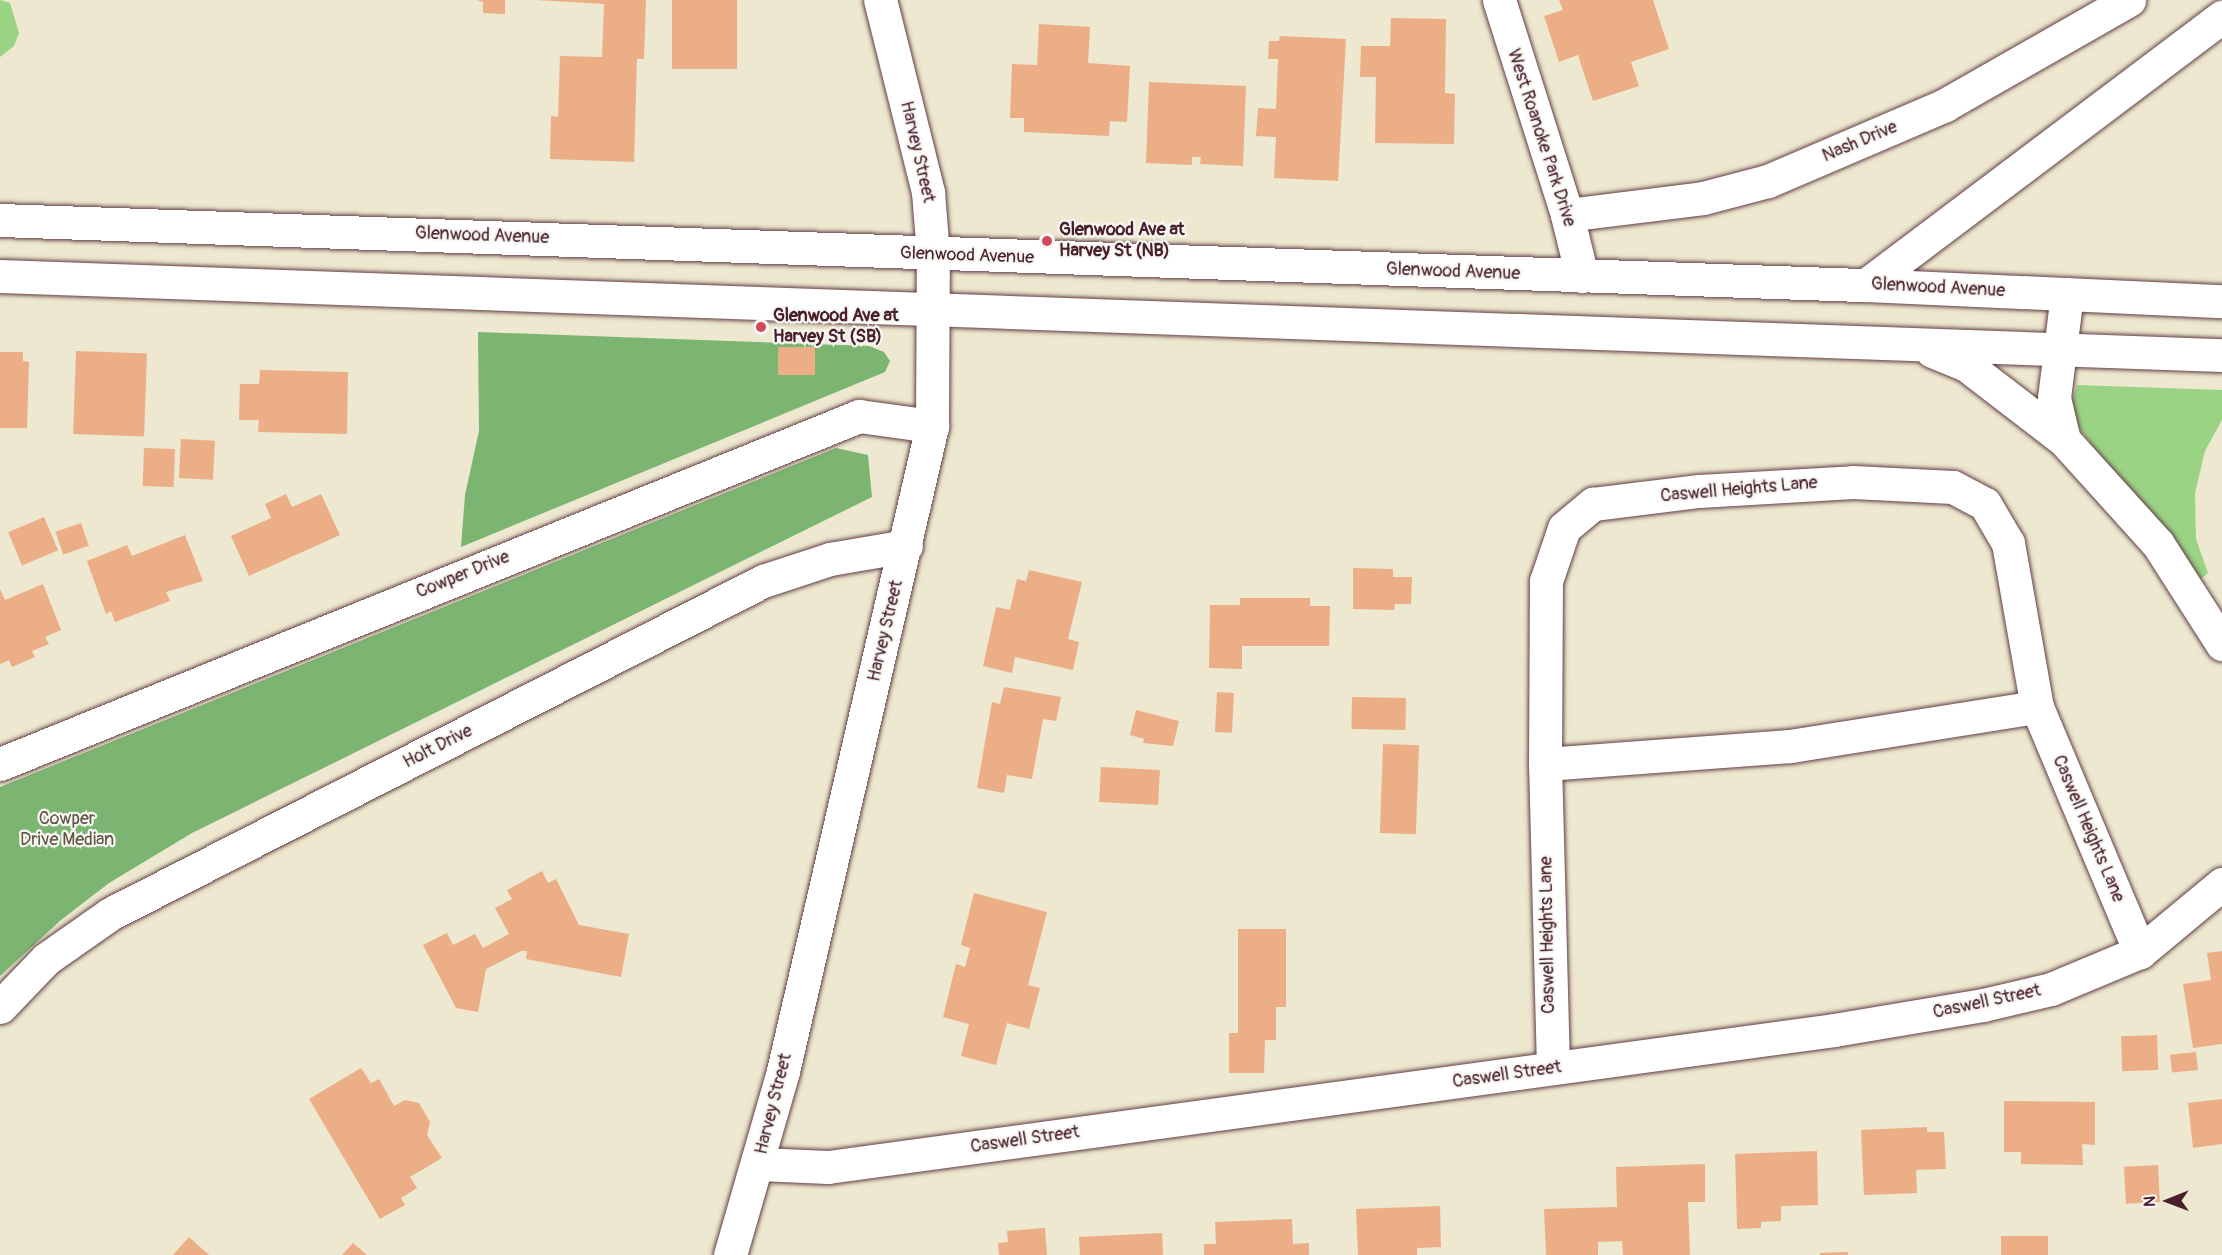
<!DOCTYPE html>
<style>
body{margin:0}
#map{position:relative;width:2222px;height:1255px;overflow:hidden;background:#ede8cf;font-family:Pangolin,sans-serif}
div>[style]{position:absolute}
.green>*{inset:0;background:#9bd385}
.forest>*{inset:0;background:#7cb572}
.building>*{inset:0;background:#ebae87;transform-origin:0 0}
.roads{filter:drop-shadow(0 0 2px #623d44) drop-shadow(0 0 2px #623d44)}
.minor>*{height:33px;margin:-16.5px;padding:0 16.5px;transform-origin:16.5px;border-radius:16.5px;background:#fff}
.tertiary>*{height:33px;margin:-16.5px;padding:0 16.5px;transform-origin:16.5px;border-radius:16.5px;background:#fff}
.primary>*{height:33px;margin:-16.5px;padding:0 16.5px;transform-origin:16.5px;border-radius:16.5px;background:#fff}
.dots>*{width:16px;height:16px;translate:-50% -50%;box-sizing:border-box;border:3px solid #f6f6f2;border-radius:50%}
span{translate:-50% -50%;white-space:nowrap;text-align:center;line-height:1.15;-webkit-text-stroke:4.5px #f6f6f2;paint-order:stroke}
.street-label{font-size:18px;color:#4a1f2b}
.poi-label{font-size:18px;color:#4a1f2b;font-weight:700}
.left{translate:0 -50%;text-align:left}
.park-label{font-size:18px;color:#625546}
.north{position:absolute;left:2138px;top:1171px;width:60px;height:60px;-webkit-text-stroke:4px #f6f6f2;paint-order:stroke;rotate:269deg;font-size:16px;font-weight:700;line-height:24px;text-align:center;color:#4a1f2b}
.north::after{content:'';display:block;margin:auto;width:21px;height:27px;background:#4a1f2b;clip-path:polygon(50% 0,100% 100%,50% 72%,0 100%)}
</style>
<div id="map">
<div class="green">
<i style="clip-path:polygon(0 0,10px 3px,19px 33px,14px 46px,0 57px)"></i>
<i style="clip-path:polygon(2077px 385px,2222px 390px,2222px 420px,2205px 451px,2195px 493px,2196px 539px,2208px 573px,2198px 581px,2073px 420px,2071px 405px)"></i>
</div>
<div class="forest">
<i style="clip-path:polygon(478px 332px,869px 346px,884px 352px,890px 361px,885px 372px,461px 547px,465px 495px,479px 431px)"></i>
<i style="clip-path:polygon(836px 448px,868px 455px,872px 497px,192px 833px,109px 883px,61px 920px,0 976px,0 787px)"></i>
</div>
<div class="building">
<i style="clip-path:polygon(477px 0,505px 0,505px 14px,483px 13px,483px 2px)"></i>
<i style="clip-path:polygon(536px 0,646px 0,644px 59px,637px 59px,634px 162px,550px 159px,551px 116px,558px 117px,560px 56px,602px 57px,604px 4px)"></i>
<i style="left:672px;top:0;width:65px;height:69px"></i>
<i style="clip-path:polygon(1559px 0,1653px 0,1669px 49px,1631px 62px,1639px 86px,1593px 101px,1578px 55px,1559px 62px,1544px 16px,1563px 10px)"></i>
<i style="clip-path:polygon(1391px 18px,1446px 19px,1445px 93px,1455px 94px,1454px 144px,1375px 143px,1376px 77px,1360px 77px,1361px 46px,1390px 46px)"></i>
<i style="clip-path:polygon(1039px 24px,1090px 27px,1088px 63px,1130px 66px,1127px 122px,1110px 121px,1109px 136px,1024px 132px,1024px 118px,1010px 118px,1012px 64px,1037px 65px)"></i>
<i style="clip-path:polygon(1280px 36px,1346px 39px,1338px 181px,1274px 178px,1276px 137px,1256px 136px,1258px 108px,1276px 109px,1278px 59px,1268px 59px,1269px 41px,1279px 41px)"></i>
<i style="clip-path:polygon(1149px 82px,1246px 86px,1243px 166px,1200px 164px,1201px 157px,1192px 157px,1192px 165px,1146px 163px)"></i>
<i style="left:778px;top:347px;width:37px;height:28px"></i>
<i style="left:76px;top:351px;width:71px;height:83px;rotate:2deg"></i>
<i style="clip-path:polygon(0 352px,23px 352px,23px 361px,29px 362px,27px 428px,0 428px)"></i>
<i style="clip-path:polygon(260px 370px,348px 372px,347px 434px,258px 432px,259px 420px,239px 420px,240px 384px,259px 384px)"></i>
<i style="left:181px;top:439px;width:34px;height:39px;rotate:3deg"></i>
<i style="left:144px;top:448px;width:31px;height:38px;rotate:2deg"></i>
<i style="clip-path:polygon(286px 494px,292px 507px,321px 494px,340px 535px,249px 576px,231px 536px,271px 518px,265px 504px)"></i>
<i style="left:44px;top:517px;width:36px;height:39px;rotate:67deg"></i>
<i style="left:81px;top:523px;width:24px;height:27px;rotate:71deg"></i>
<i style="clip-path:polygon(185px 535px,203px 581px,166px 592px,170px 601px,115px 622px,111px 611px,106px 614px,87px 561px,127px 545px,132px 556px)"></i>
<i style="clip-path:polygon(1353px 568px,1393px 569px,1393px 577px,1412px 577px,1411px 604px,1395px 604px,1394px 610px,1353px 609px)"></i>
<i style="clip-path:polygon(1029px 570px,1082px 582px,1068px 639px,1079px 642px,1073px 670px,1015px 657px,1012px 673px,983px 666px,996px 607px,1010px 610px,1017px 579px,1026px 581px)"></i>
<i style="clip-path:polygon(43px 584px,61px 630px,45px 637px,49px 644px,32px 651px,35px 657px,12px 667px,9px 660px,0 664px,0 589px,5px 600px)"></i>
<i style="clip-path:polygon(1240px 598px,1310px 598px,1310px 606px,1330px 606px,1329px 646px,1242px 646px,1242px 669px,1209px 668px,1210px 605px,1240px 605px)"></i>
<i style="clip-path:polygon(1004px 687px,1061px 697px,1056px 721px,1043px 719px,1032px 779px,1007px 775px,1004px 793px,977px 788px,992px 702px,1000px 704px)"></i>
<i style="left:1217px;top:692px;width:17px;height:40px;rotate:3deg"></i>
<i style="left:1352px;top:697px;width:54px;height:32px;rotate:1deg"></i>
<i style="clip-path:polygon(1136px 710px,1179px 721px,1173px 746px,1143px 743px,1144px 739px,1130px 735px)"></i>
<i style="left:1383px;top:744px;width:36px;height:89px;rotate:2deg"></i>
<i style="left:1101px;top:767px;width:59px;height:35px;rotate:3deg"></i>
<i style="clip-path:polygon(542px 871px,548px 883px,556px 879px,579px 925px,629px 934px,621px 977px,526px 959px,527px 951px,521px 951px,486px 969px,478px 1012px,456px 1008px,423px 945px,447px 933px,453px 945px,475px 934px,483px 948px,509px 934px,495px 908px,512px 899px,507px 890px)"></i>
<i style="clip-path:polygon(974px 893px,1047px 912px,1028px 985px,1040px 988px,1029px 1029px,1007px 1023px,996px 1065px,961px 1056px,969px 1024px,943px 1017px,956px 964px,965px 967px,970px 948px,961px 945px)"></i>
<i style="clip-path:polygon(1238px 929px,1286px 929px,1286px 1007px,1276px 1007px,1276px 1040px,1265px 1040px,1264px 1073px,1229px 1073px,1229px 1033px,1238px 1033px)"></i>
<i style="clip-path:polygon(2222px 951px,2222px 1044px,2193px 1048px,2183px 984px,2211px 980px,2207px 953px)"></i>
<i style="left:2157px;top:1035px;width:35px;height:36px;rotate:88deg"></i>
<i style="left:2196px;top:1052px;width:18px;height:26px;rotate:84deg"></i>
<i style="clip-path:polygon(361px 1068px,371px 1083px,379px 1079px,394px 1106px,405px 1100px,419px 1103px,430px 1122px,427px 1135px,442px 1158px,410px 1177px,417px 1188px,401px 1198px,405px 1205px,380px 1219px,309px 1099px)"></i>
<i style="clip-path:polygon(2222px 1099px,2222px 1144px,2193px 1148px,2188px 1103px)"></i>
<i style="clip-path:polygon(2004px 1101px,2095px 1102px,2095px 1145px,2082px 1144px,2083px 1165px,2021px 1164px,2021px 1152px,2004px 1152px)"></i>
<i style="clip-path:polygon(1927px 1127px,1927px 1132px,1944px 1132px,1946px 1169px,1916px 1170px,1917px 1193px,1864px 1195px,1861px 1130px)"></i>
<i style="clip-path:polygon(1817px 1151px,1818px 1205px,1781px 1206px,1781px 1221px,1761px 1222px,1761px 1228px,1737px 1229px,1735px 1154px)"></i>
<i style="clip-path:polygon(1705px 1164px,1705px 1202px,1688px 1202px,1690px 1255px,1623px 1255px,1622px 1241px,1598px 1242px,1598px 1255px,1546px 1255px,1544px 1209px,1617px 1207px,1616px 1167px)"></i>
<i style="left:2158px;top:1165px;width:37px;height:34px;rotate:87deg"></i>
<i style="clip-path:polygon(1440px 1206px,1441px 1247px,1417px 1248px,1417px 1255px,1358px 1255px,1356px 1209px)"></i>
<i style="clip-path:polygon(1292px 1219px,1293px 1244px,1309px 1243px,1309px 1255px,1204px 1255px,1204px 1244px,1216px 1244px,1215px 1222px)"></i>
<i style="clip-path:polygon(1045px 1228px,1047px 1255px,999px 1255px,998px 1243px,1008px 1242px,1007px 1231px)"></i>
<i style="clip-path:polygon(1162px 1233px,1163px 1255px,1080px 1255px,1079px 1237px)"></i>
<i style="left:2001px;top:1236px;width:47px;height:19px"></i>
<i style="clip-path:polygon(189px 1237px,209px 1255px,173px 1255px)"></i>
<i style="clip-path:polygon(353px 1243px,367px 1255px,342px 1255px)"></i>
<i style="clip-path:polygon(1848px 1252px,1848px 1255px,1820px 1255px,1820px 1253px)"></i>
</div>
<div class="roads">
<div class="minor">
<i style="left:1499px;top:0;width:225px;rotate:72.4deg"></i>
<i style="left:1567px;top:215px;width:63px;rotate:76.2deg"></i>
<i style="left:1567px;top:215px;width:137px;rotate:-7.1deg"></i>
<i style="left:1703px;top:198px;width:67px;rotate:-14.7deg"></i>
<i style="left:1768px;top:181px;width:193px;rotate:-23.2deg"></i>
<i style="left:1945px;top:105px;width:212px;rotate:-29.7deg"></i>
<i style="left:0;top:764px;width:927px;rotate:-22.05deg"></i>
<i style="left:859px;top:416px;width:74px;rotate:7.8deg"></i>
<i style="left:1545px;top:764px;width:246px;rotate:-4.2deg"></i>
<i style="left:1790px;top:746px;width:250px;rotate:-9deg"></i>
<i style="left:0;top:1007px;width:66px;rotate:-46.2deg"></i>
<i style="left:46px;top:959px;width:78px;rotate:-35.1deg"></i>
<i style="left:110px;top:914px;width:733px;rotate:-27.02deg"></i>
<i style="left:763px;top:581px;width:71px;rotate:-18.2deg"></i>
<i style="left:830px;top:559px;width:77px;rotate:-9.7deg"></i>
<i style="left:1553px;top:1068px;width:304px;rotate:-91.5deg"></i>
<i style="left:1545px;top:764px;width:183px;rotate:-89.7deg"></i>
<i style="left:1546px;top:581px;width:56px;rotate:-71.2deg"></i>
<i style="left:1564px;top:528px;width:38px;rotate:-40deg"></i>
<i style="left:1593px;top:504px;width:107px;rotate:-7deg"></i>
<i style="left:1699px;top:491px;width:154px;rotate:-3.3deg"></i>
<i style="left:1853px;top:482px;width:100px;rotate:2.9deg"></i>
<i style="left:1953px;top:487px;width:36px;rotate:28deg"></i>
<i style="left:1985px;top:504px;width:45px;rotate:59.5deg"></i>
<i style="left:2008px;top:543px;width:167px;rotate:80deg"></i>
<i style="left:2037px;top:707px;width:266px;rotate:67.2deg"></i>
<i style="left:759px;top:1164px;width:69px;rotate:2.5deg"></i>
<i style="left:828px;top:1167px;width:1015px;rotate:-7.75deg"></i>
<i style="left:1834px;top:1030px;width:151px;rotate:-9.5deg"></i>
<i style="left:1983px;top:1005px;width:70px;rotate:-13.2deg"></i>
<i style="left:2051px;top:989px;width:96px;rotate:-22.6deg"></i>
<i style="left:2140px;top:952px;width:107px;rotate:-39.7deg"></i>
</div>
<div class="tertiary">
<i style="left:730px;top:1255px;width:191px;rotate:-73.9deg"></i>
<i style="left:783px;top:1071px;width:662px;rotate:-76.99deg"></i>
<i style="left:932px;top:426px;width:171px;rotate:-89.7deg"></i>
<i style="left:933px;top:255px;width:63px;rotate:-94.5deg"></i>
<i style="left:928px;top:192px;width:198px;rotate:-104deg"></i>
</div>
<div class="primary">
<i style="left:0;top:220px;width:1867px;rotate:2deg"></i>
<i style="left:1866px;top:285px;width:356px;rotate:2.6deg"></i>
<i style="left:0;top:276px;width:2223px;rotate:2.04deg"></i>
<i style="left:1866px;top:285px;width:446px;rotate:-37deg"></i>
<i style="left:1932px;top:351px;width:35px;rotate:22deg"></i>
<i style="left:1965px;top:364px;width:125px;rotate:37.5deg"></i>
<i style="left:2064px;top:440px;width:140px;rotate:47.9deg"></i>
<i style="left:2158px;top:544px;width:119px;rotate:57.4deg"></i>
<i style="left:2064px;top:440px;width:43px;rotate:-103.4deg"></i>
<i style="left:2054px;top:398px;width:105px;rotate:-82.9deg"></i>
</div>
</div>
<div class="dots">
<i style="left:1047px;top:241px;background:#d1495b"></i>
<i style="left:761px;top:327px;background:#d1495b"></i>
</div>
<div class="street-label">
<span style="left:1541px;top:138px;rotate:72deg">West Roanoke Park Drive</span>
<span style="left:1860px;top:142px;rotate:-23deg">Nash Drive</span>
<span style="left:917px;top:152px;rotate:77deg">Harvey Street</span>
<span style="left:482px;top:236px;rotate:2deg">Glenwood Avenue</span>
<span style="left:967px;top:256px;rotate:2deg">Glenwood Avenue</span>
<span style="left:1453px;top:272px;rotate:2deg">Glenwood Avenue</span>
<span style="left:1938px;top:288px;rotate:3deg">Glenwood Avenue</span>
<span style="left:1739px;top:490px;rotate:-5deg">Caswell Heights Lane</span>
<span style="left:463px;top:575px;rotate:-22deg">Cowper Drive</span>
<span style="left:886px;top:631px;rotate:-77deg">Harvey Street</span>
<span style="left:438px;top:747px;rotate:-27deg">Holt Drive</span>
<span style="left:2088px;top:829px;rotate:67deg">Caswell Heights Lane</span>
<span style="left:1548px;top:935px;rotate:-91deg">Caswell Heights Lane</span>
<span style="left:1987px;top:1002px;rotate:-12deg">Caswell Street</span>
<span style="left:1507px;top:1075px;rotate:-8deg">Caswell Street</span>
<span style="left:774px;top:1104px;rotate:-76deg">Harvey Street</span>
<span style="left:1025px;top:1140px;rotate:-8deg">Caswell Street</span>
</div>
<div class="poi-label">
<span class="left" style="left:1059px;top:241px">Glenwood Ave at<br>Harvey St (NB)</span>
<span class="left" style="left:773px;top:327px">Glenwood Ave at<br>Harvey St (SB)</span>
</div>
<div class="park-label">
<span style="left:67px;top:830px">Cowper<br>Drive Median</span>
</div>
<div class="north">N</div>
</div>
